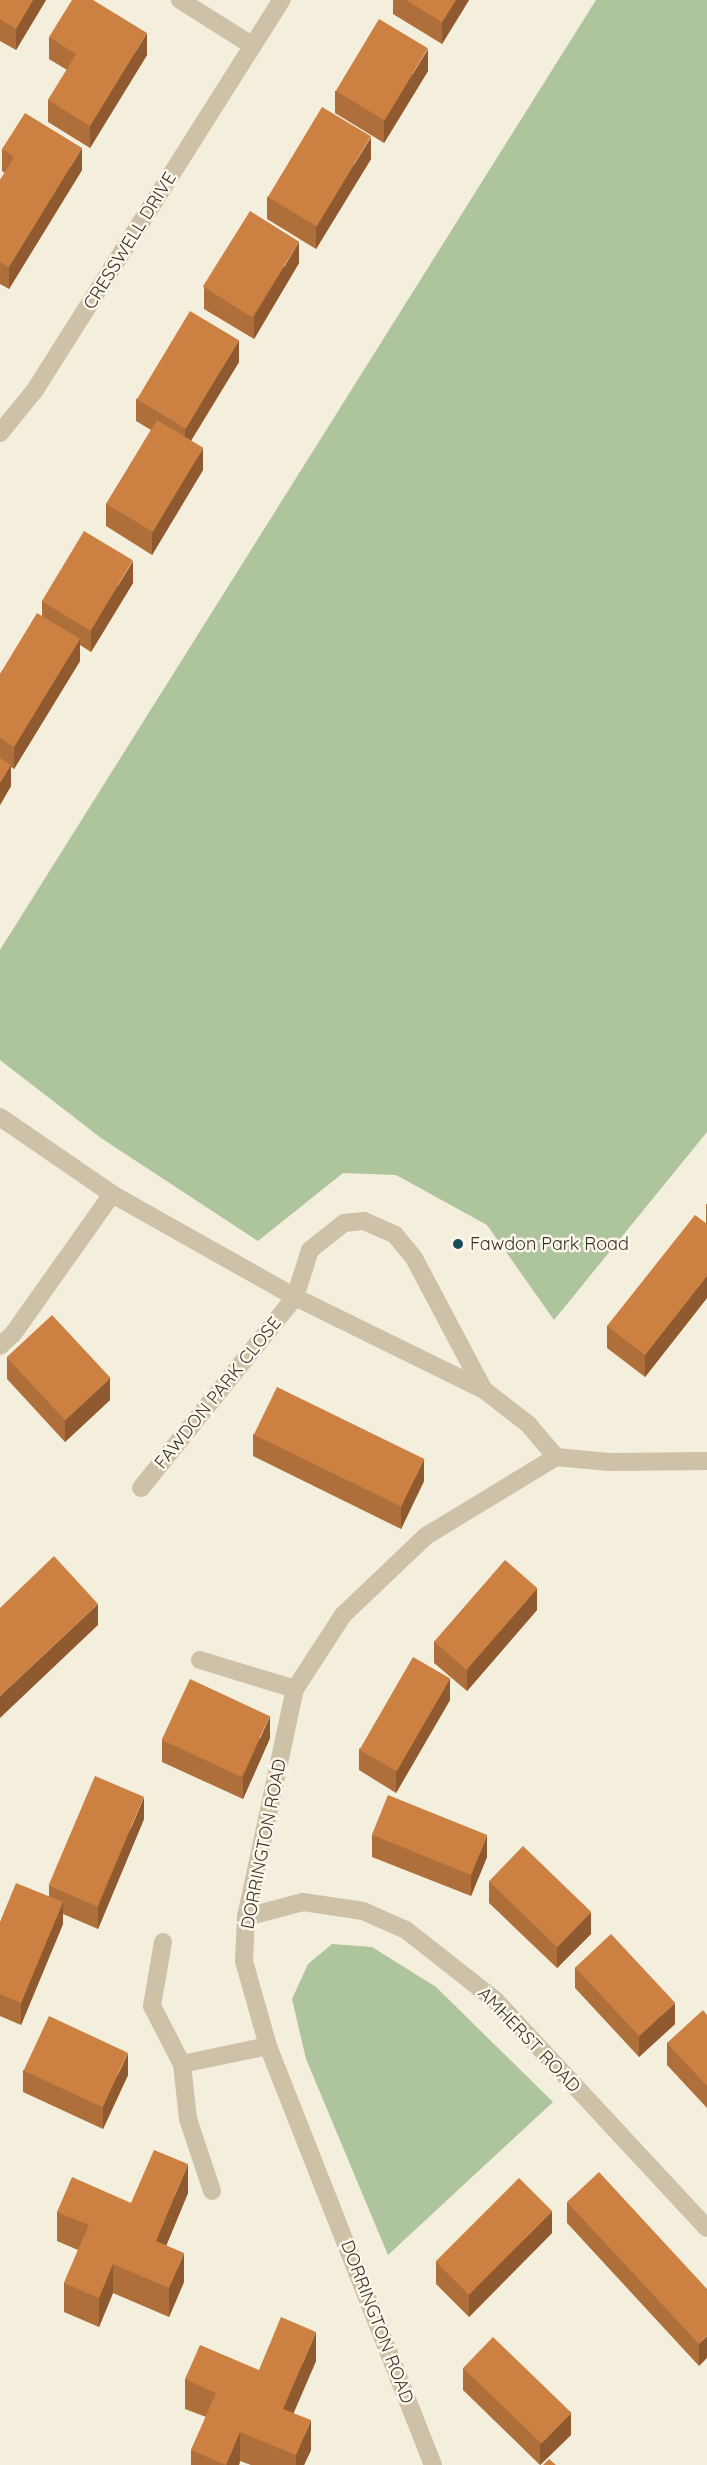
<!DOCTYPE html>
<style>
body{margin:0}
#map{position:relative;width:707px;height:2465px;overflow:hidden;background:#f4eedd;font-family:Quicksand,sans-serif}
div>[style]{position:absolute}
.green>*{inset:0;background:#aec49c}
.minor>*{height:18px;margin:-9px;padding:0 9px;transform-origin:9px;border-radius:9px;background:#cdc1a8}
.wall>*{inset:0;background:#af6f3a}
.shaded-wall>*{inset:0;background:#8f5a2f}
.building>*{inset:0;background:#cc8143;transform-origin:0 0}
.dots>*{width:16px;height:16px;translate:-50% -50%;box-sizing:border-box;border:3px solid #fbf7ea;border-radius:50%}
span{translate:-50% -50%;white-space:nowrap;text-align:center;line-height:1.15;-webkit-text-stroke:5px #fbf7ea;paint-order:stroke}
.street-label{font-size:18px;color:#393129}
.poi-label{font-size:18px;color:#393129}
.left{translate:0 -50%;text-align:left}
</style>
<div id="map">
<div class="green">
<i style="clip-path:polygon(596px 0,707px 0,707px 1132px,554px 1320px,487px 1225px,396px 1175px,343px 1173px,258px 1241px,101px 1138px,0 1060px,0 950px)"></i>
<i style="clip-path:polygon(332px 1944px,372px 1947px,436px 1987px,553px 2102px,388px 2255px,306px 2059px,292px 1999px,308px 1964px)"></i>
</div>
<div class="minor">
<i style="left:180px;top:0;width:86px;rotate:32.2deg"></i>
<i style="left:0;top:433px;width:55px;rotate:-50.9deg"></i>
<i style="left:35px;top:390px;width:462px;rotate:-57.7deg"></i>
<i style="left:0;top:1117px;width:136px;rotate:34.5deg"></i>
<i style="left:112px;top:1194px;width:210px;rotate:29.4deg"></i>
<i style="left:295px;top:1297px;width:211px;rotate:26.2deg"></i>
<i style="left:484px;top:1390px;width:56px;rotate:37.7deg"></i>
<i style="left:528px;top:1424px;width:43px;rotate:49.7deg"></i>
<i style="left:556px;top:1457px;width:53px;rotate:5.4deg"></i>
<i style="left:609px;top:1462px;width:98px;rotate:-0.6deg"></i>
<i style="left:0;top:1346px;width:18px;rotate:-43deg"></i>
<i style="left:13px;top:1334px;width:171px;rotate:-54.7deg"></i>
<i style="left:141px;top:1488px;width:245px;rotate:-51.1deg"></i>
<i style="left:295px;top:1297px;width:49px;rotate:-72.3deg"></i>
<i style="left:310px;top:1250px;width:43px;rotate:-38.5deg"></i>
<i style="left:344px;top:1223px;width:20px;rotate:-6deg"></i>
<i style="left:364px;top:1221px;width:34px;rotate:24deg"></i>
<i style="left:395px;top:1235px;width:30px;rotate:50deg"></i>
<i style="left:414px;top:1258px;width:149px;rotate:62.1deg"></i>
<i style="left:200px;top:1660px;width:99px;rotate:17deg"></i>
<i style="left:246px;top:1917px;width:59px;rotate:-14.7deg"></i>
<i style="left:303px;top:1902px;width:61px;rotate:8.5deg"></i>
<i style="left:363px;top:1911px;width:47px;rotate:23.8deg"></i>
<i style="left:406px;top:1930px;width:113px;rotate:38.2deg"></i>
<i style="left:495px;top:2000px;width:311px;rotate:47.1deg"></i>
<i style="left:163px;top:1942px;width:65px;rotate:99.8deg"></i>
<i style="left:152px;top:2006px;width:65px;rotate:62.7deg"></i>
<i style="left:212px;top:2191px;width:76px;rotate:-108.4deg"></i>
<i style="left:188px;top:2119px;width:55px;rotate:-96.2deg"></i>
<i style="left:182px;top:2064px;width:88px;rotate:-11.8deg"></i>
<i style="left:433px;top:2465px;width:450px;rotate:-111.5deg"></i>
<i style="left:268px;top:2046px;width:88px;rotate:-105.8deg"></i>
<i style="left:244px;top:1961px;width:44px;rotate:-87.4deg"></i>
<i style="left:246px;top:1917px;width:233px;rotate:-77.9deg"></i>
<i style="left:295px;top:1689px;width:88px;rotate:-57deg"></i>
<i style="left:343px;top:1615px;width:115px;rotate:-43.6deg"></i>
<i style="left:426px;top:1536px;width:152px;rotate:-31.3deg"></i>
</div>
<div class="wall">
<i style="clip-path:polygon(0 0,46px 0,16px 50px,0 41px)"></i>
<i style="clip-path:polygon(393px 0,469px 0,442px 44px,393px 14px)"></i>
<i style="clip-path:polygon(49px 37px,147px 55px,90px 148px,48px 122px,48px 100px,67px 70px,49px 59px)"></i>
<i style="clip-path:polygon(428px 71px,384px 143px,335px 113px,335px 91px)"></i>
<i style="clip-path:polygon(2px 149px,82px 170px,9px 289px,0 284px,0 180px,5px 173px,2px 171px)"></i>
<i style="clip-path:polygon(371px 159px,316px 249px,267px 219px,267px 197px)"></i>
<i style="clip-path:polygon(299px 263px,254px 339px,204px 309px,204px 287px)"></i>
<i style="clip-path:polygon(239px 362px,191px 441px,203px 470px,152px 555px,106px 526px,106px 504px,151px 430px,136px 421px,136px 399px)"></i>
<i style="clip-path:polygon(133px 583px,91px 652px,80px 645px,80px 661px,14px 769px,11px 767px,11px 786px,0 805px,0 674px,42px 616px,42px 601px)"></i>
<i style="clip-path:polygon(706px 1204px,707px 1204px,707px 1298px,645px 1377px,607px 1348px,607px 1326px,706px 1223px)"></i>
<i style="clip-path:polygon(7px 1357px,110px 1400px,65px 1442px,7px 1379px)"></i>
<i style="clip-path:polygon(253px 1434px,424px 1481px,401px 1529px,253px 1456px)"></i>
<i style="clip-path:polygon(537px 1610px,467px 1691px,434px 1663px,434px 1641px)"></i>
<i style="clip-path:polygon(450px 1700px,396px 1793px,359px 1770px,359px 1749px)"></i>
<i style="clip-path:polygon(270px 1738px,243px 1799px,162px 1762px,162px 1740px)"></i>
<i style="clip-path:polygon(144px 1819px,98px 1929px,63px 1914px,63px 1924px,21px 2025px,0 2016px,0 1922px,49px 1896px,49px 1886px)"></i>
<i style="clip-path:polygon(372px 1835px,487px 1857px,471px 1896px,372px 1857px)"></i>
<i style="clip-path:polygon(489px 1881px,591px 1934px,557px 1968px,489px 1903px)"></i>
<i style="clip-path:polygon(575px 1967px,675px 2024px,639px 2057px,575px 1988px)"></i>
<i style="clip-path:polygon(707px 2015px,707px 2108px,667px 2065px,667px 2043px)"></i>
<i style="clip-path:polygon(23px 2070px,128px 2075px,103px 2129px,23px 2092px)"></i>
<i style="clip-path:polygon(188px 2193px,166px 2246px,184px 2282px,169px 2317px,113px 2293px,99px 2327px,64px 2312px,64px 2283px,78px 2250px,57px 2241px,57px 2212px,131px 2203px)"></i>
<i style="clip-path:polygon(567px 2202px,707px 2289px,699px 2366px,567px 2223px)"></i>
<i style="clip-path:polygon(552px 2233px,469px 2317px,436px 2284px,436px 2262px)"></i>
<i style="clip-path:polygon(316px 2361px,293px 2413px,311px 2450px,304px 2465px,251px 2465px,240px 2461px,239px 2465px,191px 2465px,191px 2450px,206px 2417px,185px 2409px,185px 2379px,259px 2370px)"></i>
<i style="clip-path:polygon(463px 2368px,571px 2435px,540px 2465px,463px 2390px)"></i>
</div>
<div class="shaded-wall">
<i style="clip-path:polygon(33px 0,46px 0,16px 50px,16px 29px)"></i>
<i style="clip-path:polygon(456px 0,469px 0,442px 44px,442px 22px)"></i>
<i style="clip-path:polygon(147px 33px,147px 55px,90px 148px,90px 126px)"></i>
<i style="clip-path:polygon(428px 49px,428px 71px,384px 143px,384px 121px)"></i>
<i style="clip-path:polygon(371px 137px,371px 159px,316px 249px,316px 227px)"></i>
<i style="clip-path:polygon(82px 148px,82px 170px,9px 289px,9px 267px)"></i>
<i style="clip-path:polygon(299px 242px,299px 263px,254px 339px,254px 317px)"></i>
<i style="clip-path:polygon(239px 340px,239px 362px,185px 450px,185px 429px)"></i>
<i style="clip-path:polygon(203px 448px,203px 470px,152px 555px,152px 533px)"></i>
<i style="clip-path:polygon(133px 561px,133px 583px,91px 652px,91px 630px)"></i>
<i style="clip-path:polygon(80px 639px,80px 661px,14px 769px,14px 747px)"></i>
<i style="clip-path:polygon(11px 765px,11px 786px,0 805px,0 783px)"></i>
<i style="clip-path:polygon(707px 1276px,707px 1298px,645px 1377px,645px 1355px)"></i>
<i style="clip-path:polygon(110px 1378px,110px 1400px,65px 1442px,65px 1420px)"></i>
<i style="clip-path:polygon(424px 1459px,424px 1481px,401px 1529px,401px 1507px)"></i>
<i style="clip-path:polygon(537px 1588px,537px 1610px,467px 1691px,467px 1669px)"></i>
<i style="clip-path:polygon(98px 1604px,98px 1625px,0 1718px,0 1696px)"></i>
<i style="clip-path:polygon(450px 1678px,450px 1700px,396px 1793px,396px 1771px)"></i>
<i style="clip-path:polygon(270px 1716px,270px 1738px,243px 1799px,243px 1777px)"></i>
<i style="clip-path:polygon(144px 1797px,144px 1819px,98px 1929px,98px 1907px)"></i>
<i style="clip-path:polygon(487px 1835px,487px 1857px,471px 1896px,471px 1875px)"></i>
<i style="clip-path:polygon(63px 1902px,63px 1924px,21px 2025px,21px 2003px)"></i>
<i style="clip-path:polygon(591px 1912px,591px 1934px,557px 1968px,557px 1946px)"></i>
<i style="clip-path:polygon(675px 2003px,675px 2024px,639px 2057px,639px 2036px)"></i>
<i style="clip-path:polygon(128px 2053px,128px 2075px,103px 2129px,103px 2107px)"></i>
<i style="clip-path:polygon(188px 2164px,188px 2193px,156px 2270px,156px 2241px)"></i>
<i style="clip-path:polygon(552px 2211px,552px 2233px,469px 2317px,469px 2295px)"></i>
<i style="clip-path:polygon(184px 2253px,184px 2282px,169px 2317px,169px 2288px)"></i>
<i style="clip-path:polygon(113px 2264px,113px 2293px,99px 2327px,99px 2298px)"></i>
<i style="clip-path:polygon(316px 2332px,316px 2361px,283px 2438px,283px 2409px)"></i>
<i style="clip-path:polygon(707px 2336px,707px 2358px,699px 2366px,699px 2344px)"></i>
<i style="clip-path:polygon(571px 2413px,571px 2435px,540px 2465px,540px 2443px)"></i>
<i style="clip-path:polygon(311px 2420px,311px 2450px,304px 2465px,296px 2465px,296px 2455px)"></i>
<i style="clip-path:polygon(240px 2432px,240px 2461px,239px 2465px,226px 2465px)"></i>
</div>
<div class="building">
<i style="clip-path:polygon(0 0,33px 0,16px 29px,0 19px)"></i>
<i style="clip-path:polygon(72px 0,93px 0,147px 33px,90px 126px,48px 100px,76px 54px,49px 37px)"></i>
<i style="clip-path:polygon(406px 0,456px 0,442px 22px)"></i>
<i style="left:379px;top:19px;width:57px;height:84px;rotate:31deg"></i>
<i style="left:322px;top:107px;width:57px;height:105px;rotate:31deg"></i>
<i style="clip-path:polygon(25px 113px,82px 148px,9px 267px,0 262px,0 180px,14px 157px,2px 149px)"></i>
<i style="left:250px;top:211px;width:58px;height:89px;rotate:32deg"></i>
<i style="left:190px;top:311px;width:57px;height:103px;rotate:31deg"></i>
<i style="left:157px;top:420px;width:54px;height:98px;rotate:31deg"></i>
<i style="left:84px;top:531px;width:57px;height:82px;rotate:31deg"></i>
<i style="clip-path:polygon(37px 613px,80px 639px,14px 747px,0 738px,0 674px)"></i>
<i style="clip-path:polygon(0 758px,11px 765px,0 783px)"></i>
<i style="clip-path:polygon(695px 1215px,707px 1224px,707px 1276px,645px 1355px,607px 1326px)"></i>
<i style="left:52px;top:1315px;width:86px;height:62px;rotate:47deg"></i>
<i style="left:277px;top:1387px;width:164px;height:53px;rotate:26deg"></i>
<i style="clip-path:polygon(54px 1556px,98px 1604px,0 1696px,0 1608px)"></i>
<i style="left:505px;top:1560px;width:43px;height:108px;rotate:41deg"></i>
<i style="left:413px;top:1657px;width:43px;height:107px;rotate:30deg"></i>
<i style="left:190px;top:1679px;width:88px;height:67px;rotate:25deg"></i>
<i style="left:95px;top:1776px;width:53px;height:119px;rotate:23deg"></i>
<i style="left:388px;top:1795px;width:107px;height:43px;rotate:22deg"></i>
<i style="left:523px;top:1846px;width:95px;height:49px;rotate:44deg"></i>
<i style="clip-path:polygon(16px 1883px,63px 1902px,21px 2003px,0 1994px,0 1922px)"></i>
<i style="left:611px;top:1934px;width:94px;height:49px;rotate:47deg"></i>
<i style="clip-path:polygon(703px 2010px,707px 2015px,707px 2086px,667px 2043px)"></i>
<i style="left:49px;top:2016px;width:87px;height:60px;rotate:25deg"></i>
<i style="clip-path:polygon(154px 2150px,188px 2164px,156px 2241px,184px 2253px,169px 2288px,113px 2264px,99px 2298px,64px 2283px,89px 2225px,57px 2212px,72px 2177px,131px 2203px)"></i>
<i style="clip-path:polygon(599px 2172px,707px 2289px,707px 2336px,699px 2344px,567px 2202px)"></i>
<i style="left:519px;top:2178px;width:47px;height:118px;rotate:45deg"></i>
<i style="clip-path:polygon(281px 2317px,316px 2332px,283px 2409px,311px 2420px,296px 2455px,240px 2432px,226px 2465px,191px 2450px,216px 2393px,185px 2379px,200px 2345px,259px 2370px)"></i>
<i style="left:493px;top:2337px;width:109px;height:43px;rotate:44deg"></i>
<i style="clip-path:polygon(549px 2459px,556px 2465px,543px 2465px)"></i>
</div>
<div class="dots">
<i style="left:458px;top:1244px;background:#1c4b5d"></i>
</div>
<div class="street-label">
<span style="left:130px;top:241px;rotate:-58deg">CRESSWELL DRIVE</span>
<span style="left:218px;top:1393px;rotate:-51deg">FAWDON PARK CLOSE</span>
<span style="left:264px;top:1844px;rotate:-79deg">DORRINGTON ROAD</span>
<span style="left:529px;top:2040px;rotate:46deg">AMHERST ROAD</span>
<span style="left:377px;top:2322px;rotate:69deg">DORRINGTON ROAD</span>
</div>
<div class="poi-label">
<span class="left" style="left:470px;top:1244px">Fawdon Park Road</span>
</div>
</div>
